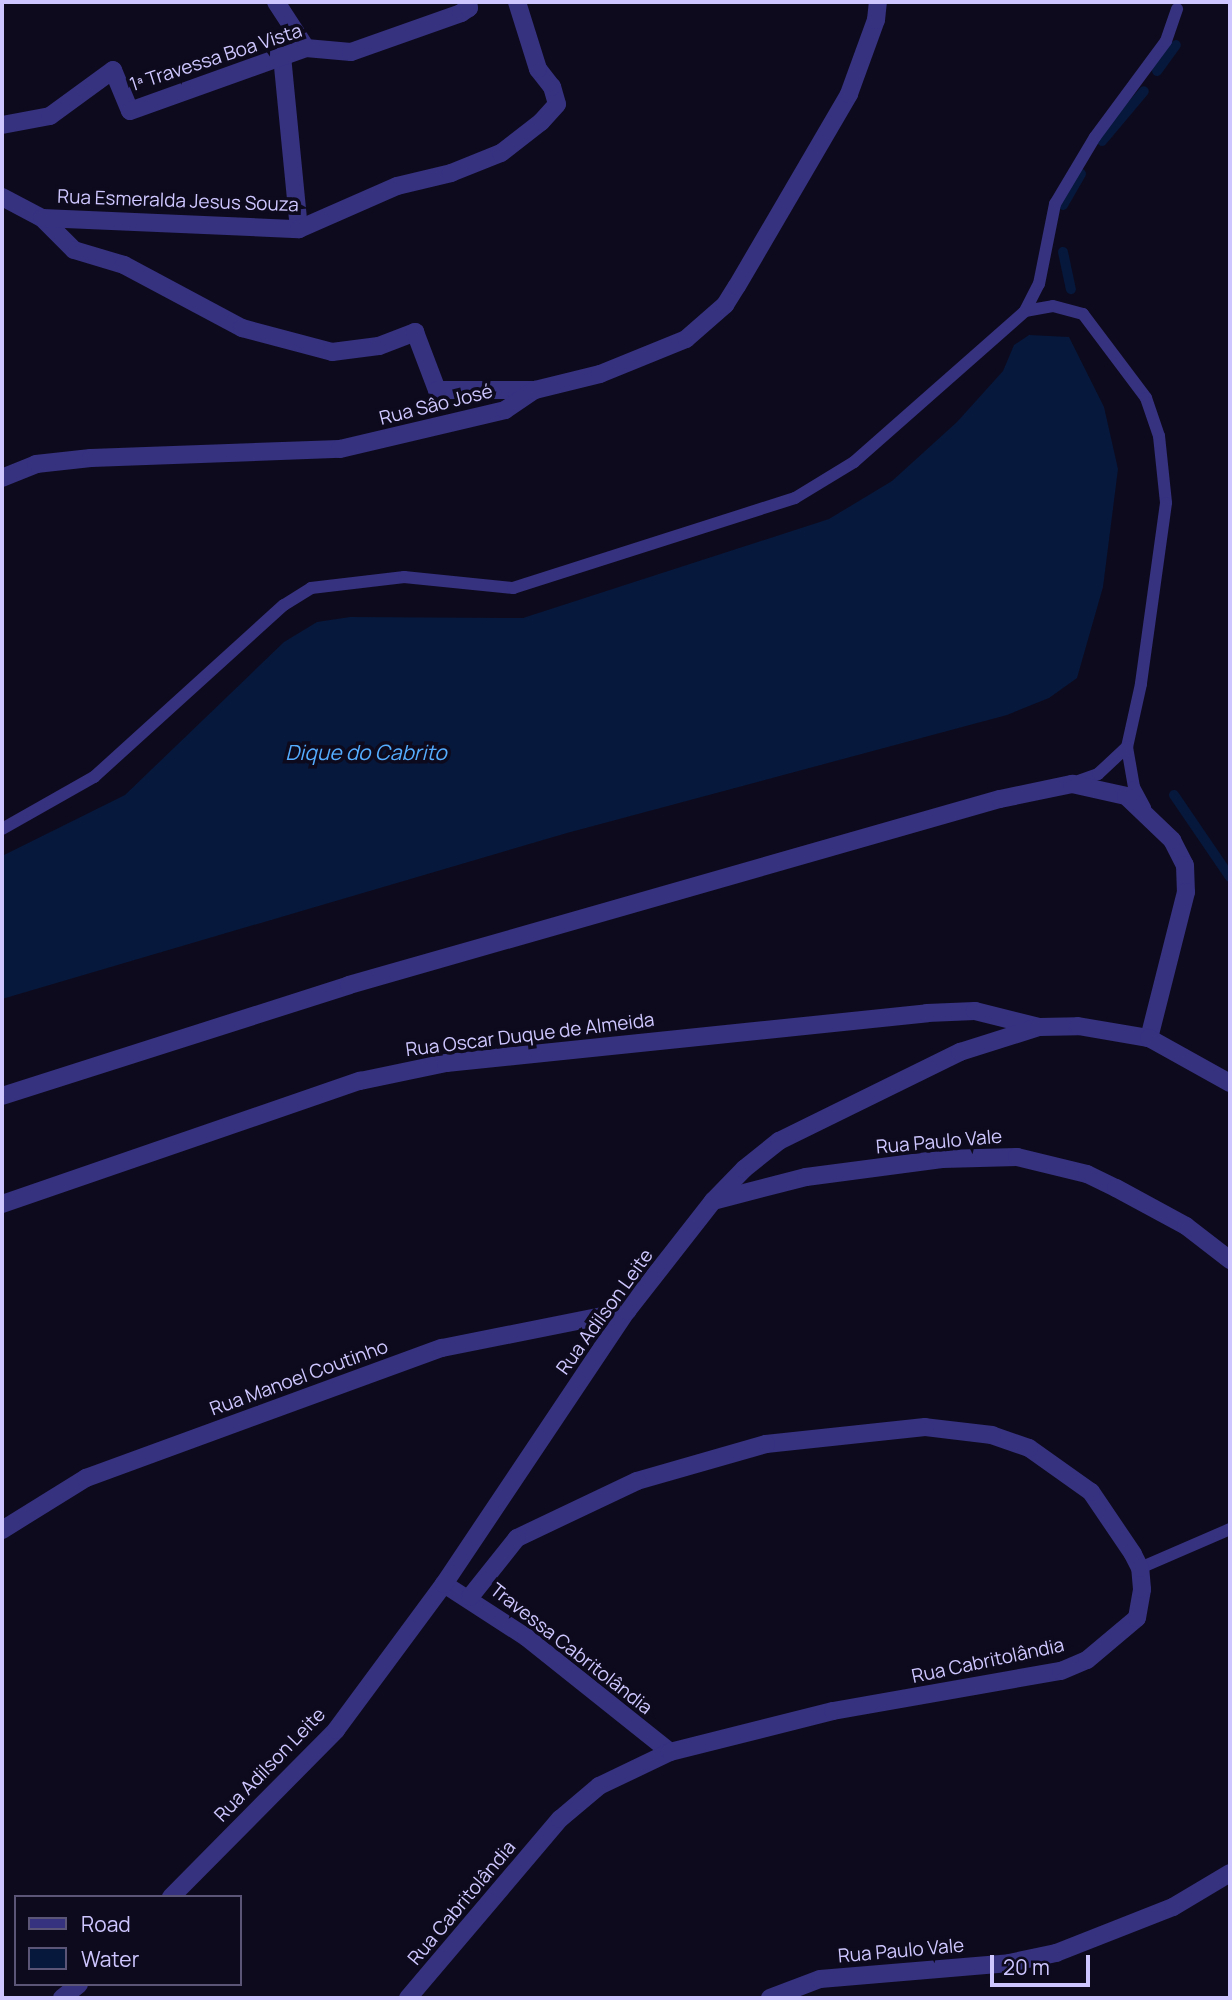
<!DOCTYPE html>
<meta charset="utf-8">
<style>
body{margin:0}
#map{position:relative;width:1232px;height:2000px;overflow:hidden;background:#0e0a1d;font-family:Manrope,sans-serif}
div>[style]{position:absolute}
.water>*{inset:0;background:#06183b}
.stream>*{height:10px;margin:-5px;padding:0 5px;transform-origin:5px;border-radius:5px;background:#06183b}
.service>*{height:12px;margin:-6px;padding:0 6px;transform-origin:6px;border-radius:6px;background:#363280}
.minor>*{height:18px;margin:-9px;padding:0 9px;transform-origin:9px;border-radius:9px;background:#363280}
.tertiary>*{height:18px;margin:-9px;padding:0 9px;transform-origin:9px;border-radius:9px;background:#363280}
span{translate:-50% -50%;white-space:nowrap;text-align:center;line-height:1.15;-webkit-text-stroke:7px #0e0a1d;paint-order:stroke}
.street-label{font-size:19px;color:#cec7ff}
.water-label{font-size:21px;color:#55adff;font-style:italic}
.frame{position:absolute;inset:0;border:4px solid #cec7ff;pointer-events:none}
.legend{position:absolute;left:14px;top:1895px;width:228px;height:91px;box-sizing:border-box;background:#0e0a1d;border:2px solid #5b5677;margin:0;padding:9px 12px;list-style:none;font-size:21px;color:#cec7ff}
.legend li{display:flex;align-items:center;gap:14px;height:35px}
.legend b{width:35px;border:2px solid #5b5677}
.scale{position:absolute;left:990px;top:1955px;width:100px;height:32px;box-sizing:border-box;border:4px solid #cec7ff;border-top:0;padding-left:9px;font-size:21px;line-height:24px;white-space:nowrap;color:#cec7ff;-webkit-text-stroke:5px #0e0a1d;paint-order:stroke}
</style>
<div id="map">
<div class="water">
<i style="clip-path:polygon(1029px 335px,1069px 337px,1104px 407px,1118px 469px,1103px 587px,1077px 678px,1049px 698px,1007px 715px,567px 833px,2px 999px,2px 856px,125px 795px,284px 642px,317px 622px,350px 617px,523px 618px,829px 519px,892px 481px,957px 422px,1003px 371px,1014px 345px)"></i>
</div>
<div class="stream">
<i style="left:1157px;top:71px;width:32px;rotate:-54deg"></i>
<i style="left:1102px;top:141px;width:65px;rotate:-50deg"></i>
<i style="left:1063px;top:205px;width:36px;rotate:-60deg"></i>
<i style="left:1063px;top:252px;width:38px;rotate:78deg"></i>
<i style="left:1174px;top:795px;width:99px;rotate:55.7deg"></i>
</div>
<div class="service">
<i style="left:1025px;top:311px;width:28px;rotate:-10deg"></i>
<i style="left:1053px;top:306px;width:31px;rotate:15deg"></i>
<i style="left:1083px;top:314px;width:105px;rotate:53.1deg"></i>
<i style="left:1146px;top:398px;width:40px;rotate:71.1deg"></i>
<i style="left:1159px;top:436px;width:67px;rotate:84deg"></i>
<i style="left:1166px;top:503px;width:183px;rotate:97.9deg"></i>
<i style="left:1141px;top:684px;width:65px;rotate:102.5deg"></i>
<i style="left:1127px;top:747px;width:41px;rotate:80.1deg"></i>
<i style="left:1134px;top:787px;width:24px;rotate:62deg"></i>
<i style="left:1073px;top:783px;width:27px;rotate:-20deg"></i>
<i style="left:1098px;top:774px;width:40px;rotate:-43deg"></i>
<i style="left:2px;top:829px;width:106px;rotate:-29.5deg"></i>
<i style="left:94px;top:777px;width:256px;rotate:-42.2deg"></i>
<i style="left:284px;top:605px;width:32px;rotate:-32deg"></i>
<i style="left:311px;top:588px;width:94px;rotate:-6.7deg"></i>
<i style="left:404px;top:577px;width:110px;rotate:5.8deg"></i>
<i style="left:513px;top:588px;width:296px;rotate:-17.7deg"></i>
<i style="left:795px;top:498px;width:69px;rotate:-31.4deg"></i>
<i style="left:854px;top:462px;width:228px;rotate:-41.4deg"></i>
<i style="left:1025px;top:311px;width:30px;rotate:-63deg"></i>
<i style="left:1039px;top:284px;width:82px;rotate:-78.7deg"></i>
<i style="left:1055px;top:204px;width:78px;rotate:-59.2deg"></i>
<i style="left:1095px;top:137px;width:119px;rotate:-53.5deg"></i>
<i style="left:1166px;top:41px;width:34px;rotate:-71deg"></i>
<i style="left:1140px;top:1568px;width:98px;rotate:-23.4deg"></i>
</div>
<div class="minor">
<i style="left:276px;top:2px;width:55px;rotate:56.9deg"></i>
<i style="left:282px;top:56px;width:174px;rotate:84.4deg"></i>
<i style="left:2px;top:125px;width:49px;rotate:-10.6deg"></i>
<i style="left:50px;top:116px;width:78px;rotate:-36.1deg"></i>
<i style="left:113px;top:70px;width:44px;rotate:67.5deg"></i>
<i style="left:130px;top:111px;width:187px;rotate:-19.7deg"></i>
<i style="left:306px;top:48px;width:45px;rotate:5.1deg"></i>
<i style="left:351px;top:52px;width:117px;rotate:-19.5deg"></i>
<i style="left:461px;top:13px;width:9px;rotate:-32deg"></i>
<i style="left:469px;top:8px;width:6px;rotate:-99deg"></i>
<i style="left:2px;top:197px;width:45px;rotate:27.7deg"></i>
<i style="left:42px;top:218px;width:45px;rotate:45deg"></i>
<i style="left:74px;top:250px;width:52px;rotate:16.7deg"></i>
<i style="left:124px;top:265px;width:134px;rotate:28.1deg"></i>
<i style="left:242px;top:328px;width:93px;rotate:14.9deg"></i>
<i style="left:332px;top:352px;width:47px;rotate:-7.3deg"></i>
<i style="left:379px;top:346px;width:39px;rotate:-21deg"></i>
<i style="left:415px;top:332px;width:62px;rotate:69.2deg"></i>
<i style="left:437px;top:390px;width:98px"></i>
<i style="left:42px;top:218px;width:257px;rotate:2.5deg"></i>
<i style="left:299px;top:229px;width:107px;rotate:-23.7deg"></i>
<i style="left:397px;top:186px;width:56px;rotate:-13.5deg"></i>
<i style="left:451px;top:173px;width:54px;rotate:-21.8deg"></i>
<i style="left:501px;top:153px;width:51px;rotate:-37.8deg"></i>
<i style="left:541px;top:122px;width:24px;rotate:-48deg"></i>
<i style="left:557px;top:104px;width:18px;rotate:-106deg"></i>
<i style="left:552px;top:87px;width:23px;rotate:-128deg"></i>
<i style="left:538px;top:69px;width:70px;rotate:-107.4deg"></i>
<i style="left:2px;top:478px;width:37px;rotate:-22deg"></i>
<i style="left:36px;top:464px;width:55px;rotate:-6.2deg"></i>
<i style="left:91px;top:458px;width:249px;rotate:-2.1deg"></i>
<i style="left:340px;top:449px;width:170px;rotate:-13.3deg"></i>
<i style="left:505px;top:410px;width:36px;rotate:-34deg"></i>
<i style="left:535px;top:390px;width:67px;rotate:-13.8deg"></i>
<i style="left:600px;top:374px;width:93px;rotate:-22.1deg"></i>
<i style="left:686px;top:339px;width:52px;rotate:-41.1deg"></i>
<i style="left:725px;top:305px;width:22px;rotate:-58deg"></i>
<i style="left:737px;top:286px;width:222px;rotate:-59.7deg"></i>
<i style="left:849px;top:94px;width:79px;rotate:-70deg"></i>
<i style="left:876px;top:20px;width:18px;rotate:-84deg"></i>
<i style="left:713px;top:1201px;width:96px;rotate:-14.5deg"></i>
<i style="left:806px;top:1177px;width:137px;rotate:-7.5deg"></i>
<i style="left:942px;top:1159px;width:75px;rotate:-1.5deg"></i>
<i style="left:1017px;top:1157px;width:72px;rotate:13.7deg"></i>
<i style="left:1087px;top:1174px;width:32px;rotate:26deg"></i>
<i style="left:1116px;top:1188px;width:80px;rotate:28.5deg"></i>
<i style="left:1186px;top:1226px;width:56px;rotate:37.7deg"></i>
<i style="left:2px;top:1204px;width:379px;rotate:-19deg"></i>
<i style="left:360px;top:1081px;width:88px;rotate:-11.8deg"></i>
<i style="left:446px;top:1063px;width:484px;rotate:-5.9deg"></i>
<i style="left:927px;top:1013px;width:48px;rotate:-2.4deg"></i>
<i style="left:975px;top:1011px;width:66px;rotate:14deg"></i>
<i style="left:2px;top:1530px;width:99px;rotate:-31.8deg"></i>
<i style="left:86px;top:1478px;width:379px;rotate:-20.1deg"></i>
<i style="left:442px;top:1348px;width:189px;rotate:-11.3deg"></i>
<i style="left:444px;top:1584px;width:98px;rotate:32.9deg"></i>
<i style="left:526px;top:1637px;width:184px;rotate:38.6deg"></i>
<i style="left:408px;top:1998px;width:235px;rotate:-49.7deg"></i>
<i style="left:560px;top:1819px;width:51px;rotate:-40.2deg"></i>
<i style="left:599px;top:1786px;width:79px;rotate:-25.6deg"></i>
<i style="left:670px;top:1752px;width:168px;rotate:-14.1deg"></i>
<i style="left:833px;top:1711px;width:231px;rotate:-10deg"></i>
<i style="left:1061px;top:1671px;width:28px;rotate:-23deg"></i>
<i style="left:1087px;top:1660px;width:65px;rotate:-40deg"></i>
<i style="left:1137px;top:1618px;width:29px;rotate:-80deg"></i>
<i style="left:1142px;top:1589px;width:21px;rotate:-95deg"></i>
<i style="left:1140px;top:1568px;width:16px;rotate:-117deg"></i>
<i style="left:1133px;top:1554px;width:75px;rotate:-124.1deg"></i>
<i style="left:1091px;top:1492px;width:76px;rotate:-144.6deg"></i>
<i style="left:1029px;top:1448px;width:39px;rotate:-161deg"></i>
<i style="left:992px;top:1435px;width:67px;rotate:-173.2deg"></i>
<i style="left:925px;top:1427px;width:160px;rotate:173.9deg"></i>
<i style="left:766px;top:1444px;width:134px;rotate:164deg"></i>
<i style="left:637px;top:1481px;width:133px;rotate:154.6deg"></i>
<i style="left:517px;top:1538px;width:75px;rotate:128.5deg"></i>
<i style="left:770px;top:1998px;width:53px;rotate:-20.8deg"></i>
<i style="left:820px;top:1979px;width:190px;rotate:-4.8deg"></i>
<i style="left:1009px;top:1963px;width:48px;rotate:-12deg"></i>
<i style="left:1056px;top:1953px;width:126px;rotate:-21.5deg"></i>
<i style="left:1173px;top:1907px;width:66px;rotate:-30.8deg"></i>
</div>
<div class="tertiary">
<i style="left:2px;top:1096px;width:364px;rotate:-17.7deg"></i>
<i style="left:349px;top:985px;width:677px;rotate:-15.95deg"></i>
<i style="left:1000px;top:799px;width:74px;rotate:-11.8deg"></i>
<i style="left:1072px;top:784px;width:55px;rotate:12.5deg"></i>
<i style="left:1126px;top:796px;width:64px;rotate:43.7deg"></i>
<i style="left:1172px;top:840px;width:28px;rotate:63deg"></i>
<i style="left:1185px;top:865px;width:27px;rotate:88deg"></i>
<i style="left:1186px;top:892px;width:151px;rotate:104.2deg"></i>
<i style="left:171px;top:1897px;width:235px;rotate:-45.3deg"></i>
<i style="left:336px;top:1730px;width:182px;rotate:-53.5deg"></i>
<i style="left:444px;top:1584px;width:329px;rotate:-56.2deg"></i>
<i style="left:627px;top:1311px;width:140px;rotate:-52deg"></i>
<i style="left:713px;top:1201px;width:45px;rotate:-45.9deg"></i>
<i style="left:744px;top:1169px;width:45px;rotate:-38.7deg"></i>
<i style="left:779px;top:1141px;width:202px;rotate:-26.2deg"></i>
<i style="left:960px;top:1052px;width:83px;rotate:-17.6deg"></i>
<i style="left:1039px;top:1027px;width:39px;rotate:-1deg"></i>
<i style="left:1078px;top:1026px;width:72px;rotate:9.6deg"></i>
<i style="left:1149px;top:1038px;width:93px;rotate:29.1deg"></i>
<i style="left:62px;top:1998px;width:22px;rotate:-39deg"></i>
</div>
<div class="street-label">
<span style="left:216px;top:58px;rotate:-18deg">1ª Travessa Boa Vista</span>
<span style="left:178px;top:201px;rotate:2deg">Rua Esmeralda Jesus Souza</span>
<span style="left:436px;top:405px;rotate:-14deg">Rua Sâo José</span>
<span style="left:530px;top:1035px;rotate:-7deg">Rua Oscar Duque de Almeida</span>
<span style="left:939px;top:1142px;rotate:-5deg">Rua Paulo Vale</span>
<span style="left:605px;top:1312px;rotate:-54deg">Rua Adilson Leite</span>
<span style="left:299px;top:1378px;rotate:-20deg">Rua Manoel Coutinho</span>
<span style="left:571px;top:1649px;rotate:38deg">Travessa Cabritolândia</span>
<span style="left:988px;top:1661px;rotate:-12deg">Rua Cabritolândia</span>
<span style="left:270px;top:1765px;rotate:-46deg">Rua Adilson Leite</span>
<span style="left:462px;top:1903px;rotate:-50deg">Rua Cabritolândia</span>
<span style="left:901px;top:1951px;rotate:-5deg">Rua Paulo Vale</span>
</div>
<div class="water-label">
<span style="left:366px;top:752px">Dique do Cabrito</span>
</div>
<div class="frame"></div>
<ul class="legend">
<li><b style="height:9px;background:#363280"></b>Road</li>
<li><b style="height:19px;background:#06183b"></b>Water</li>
</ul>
<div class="scale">20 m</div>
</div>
